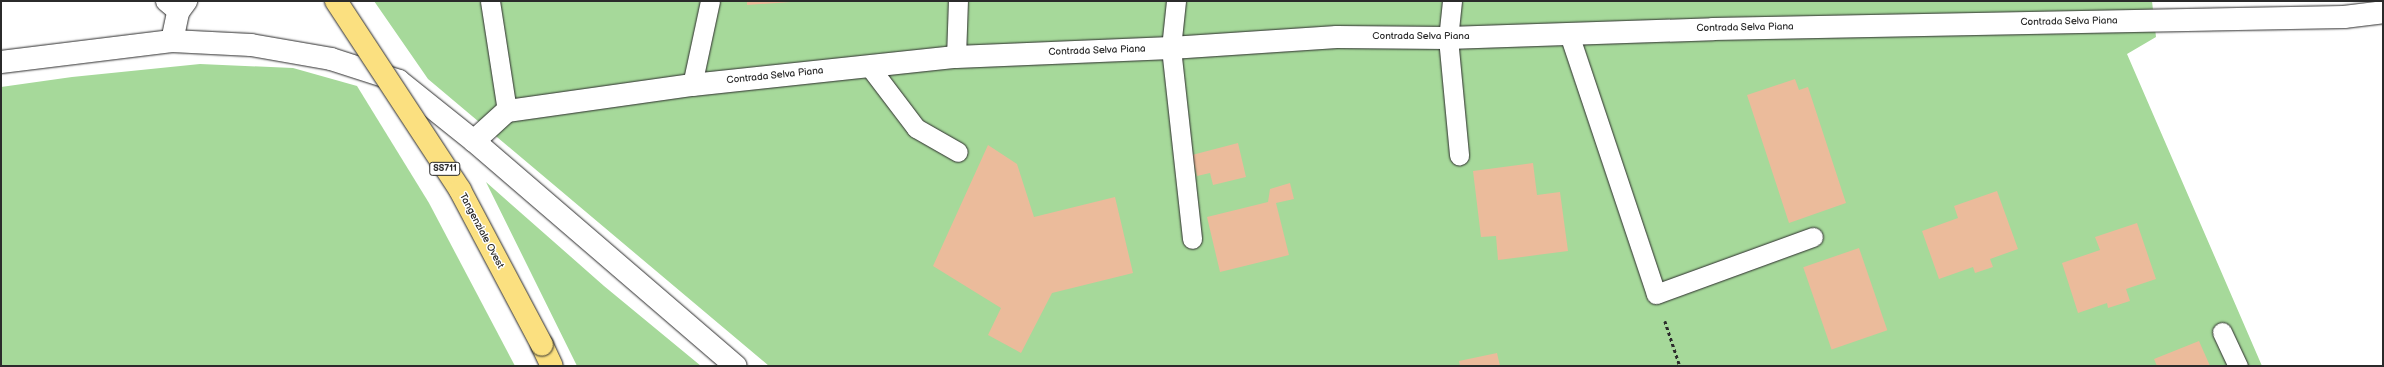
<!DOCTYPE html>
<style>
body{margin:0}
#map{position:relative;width:2384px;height:367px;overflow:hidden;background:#fff;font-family:"Balsamiq Sans",sans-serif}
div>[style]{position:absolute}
.green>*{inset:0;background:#a6d99a}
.building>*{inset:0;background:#ebbb9b;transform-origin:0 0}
.path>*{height:2.5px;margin-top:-1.25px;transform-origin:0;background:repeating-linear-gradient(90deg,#2b2b2b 0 3px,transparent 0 6px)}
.roads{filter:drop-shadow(0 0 1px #2b2b2b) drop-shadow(0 0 1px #2b2b2b)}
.service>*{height:19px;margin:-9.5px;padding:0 9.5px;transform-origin:9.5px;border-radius:9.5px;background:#fff}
.minor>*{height:22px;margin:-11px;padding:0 11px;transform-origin:11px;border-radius:11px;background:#fff}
.secondary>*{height:22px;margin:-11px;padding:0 11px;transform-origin:11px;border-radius:11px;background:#fff}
.primary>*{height:22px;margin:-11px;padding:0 11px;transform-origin:11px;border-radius:11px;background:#fbe080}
.bridges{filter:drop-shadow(0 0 1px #2b2b2b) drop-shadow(0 0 1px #2b2b2b)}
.primary-bridge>*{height:22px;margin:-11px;padding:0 11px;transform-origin:11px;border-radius:11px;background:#fbe080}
span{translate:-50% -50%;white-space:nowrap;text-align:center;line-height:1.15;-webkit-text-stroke:3px #fff;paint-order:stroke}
.shield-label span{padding:1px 3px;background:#fff;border:1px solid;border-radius:3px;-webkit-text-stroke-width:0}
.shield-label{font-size:9px;color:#2b2b2b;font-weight:700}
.street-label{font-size:10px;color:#2b2b2b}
.frame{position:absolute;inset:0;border:2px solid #2b2b2b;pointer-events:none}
</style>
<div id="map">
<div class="green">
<i style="clip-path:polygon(374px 1px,2152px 1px,2156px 37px,2127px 54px,2262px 366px,769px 366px,428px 79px)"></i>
<i style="clip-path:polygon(200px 64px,293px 68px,357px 86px,429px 203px,515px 366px,1px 366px,1px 87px,72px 77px)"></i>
<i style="clip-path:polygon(486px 182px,604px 286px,701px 366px,577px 366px)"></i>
</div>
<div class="building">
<i style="clip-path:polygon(747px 1px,791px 1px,791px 2px,747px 5px)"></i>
<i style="clip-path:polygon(1795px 79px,1799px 90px,1808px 87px,1846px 203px,1789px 223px,1747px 95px)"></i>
<i style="clip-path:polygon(1238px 143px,1246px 177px,1213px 185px,1210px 173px,1197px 176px,1192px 155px)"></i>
<i style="clip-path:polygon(988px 145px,1017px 164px,1034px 217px,1115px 197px,1133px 273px,1052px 293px,1021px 353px,988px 335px,1001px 308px,933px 266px)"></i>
<i style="clip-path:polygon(1533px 163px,1537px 195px,1560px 192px,1568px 251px,1498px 260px,1496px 236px,1481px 237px,1473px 171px)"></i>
<i style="clip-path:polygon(1290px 183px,1294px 199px,1276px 203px,1289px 255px,1220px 272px,1207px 217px,1268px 202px,1270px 189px)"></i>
<i style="clip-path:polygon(1997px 191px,2018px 249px,1990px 259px,1993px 267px,1975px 273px,1973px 267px,1939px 279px,1922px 231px,1958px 218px,1954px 206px)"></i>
<i style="clip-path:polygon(2137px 223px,2156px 279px,2126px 289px,2130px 301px,2108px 308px,2107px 303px,2078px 313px,2062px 263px,2100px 250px,2095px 237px)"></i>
<i style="left:1859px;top:248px;width:87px;height:59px;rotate:71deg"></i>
<i style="clip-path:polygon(2199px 341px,2210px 366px,2157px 366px,2154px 359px)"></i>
<i style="clip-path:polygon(1497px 353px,1500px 366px,1460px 366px,1459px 361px)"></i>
</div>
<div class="path">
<i style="left:1665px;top:321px;width:47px;rotate:71.6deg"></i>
</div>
<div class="roads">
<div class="service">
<i style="left:165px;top:1px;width:17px;rotate:40deg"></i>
<i style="left:490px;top:1px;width:111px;rotate:81.2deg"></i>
<i style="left:1176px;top:1px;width:47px;rotate:96.1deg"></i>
<i style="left:1171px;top:48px;width:192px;rotate:83.7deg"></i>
<i style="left:1452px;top:1px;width:37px;rotate:96deg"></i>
<i style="left:1448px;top:38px;width:118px;rotate:84.6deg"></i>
<i style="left:1569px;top:34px;width:274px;rotate:71.5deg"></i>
<i style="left:1656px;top:294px;width:167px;rotate:-20deg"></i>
<i style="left:956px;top:57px;width:56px;rotate:-88deg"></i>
<i style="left:869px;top:66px;width:78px;rotate:52.8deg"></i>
<i style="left:916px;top:128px;width:48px;rotate:29.7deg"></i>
<i style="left:692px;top:85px;width:86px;rotate:-77.9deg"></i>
<i style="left:2222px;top:332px;width:38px;rotate:65deg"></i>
</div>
<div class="minor">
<i style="left:172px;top:41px;width:30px;rotate:-78deg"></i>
<i style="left:178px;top:12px;width:14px;rotate:-54deg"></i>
<i style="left:474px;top:141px;width:45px;rotate:-42.3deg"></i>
<i style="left:507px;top:111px;width:187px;rotate:-8deg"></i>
<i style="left:692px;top:85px;width:265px;rotate:-6.1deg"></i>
<i style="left:956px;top:57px;width:215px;rotate:-2.4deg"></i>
<i style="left:1171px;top:48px;width:166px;rotate:-3.8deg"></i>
<i style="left:1337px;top:37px;width:111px;rotate:0.5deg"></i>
<i style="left:1448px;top:38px;width:265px;rotate:-1.9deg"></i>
<i style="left:1713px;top:29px;width:631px;rotate:-1.09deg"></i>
<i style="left:2344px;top:17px;width:39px;rotate:-7deg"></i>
</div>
<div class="secondary">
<i style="left:1px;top:62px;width:172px;rotate:-7deg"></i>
<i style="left:172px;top:41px;width:79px;rotate:2.9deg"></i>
<i style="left:251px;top:45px;width:81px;rotate:9.9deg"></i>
<i style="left:331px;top:59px;width:71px;rotate:17.9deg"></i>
<i style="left:399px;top:81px;width:96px;rotate:38.7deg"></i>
<i style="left:474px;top:141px;width:345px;rotate:40.7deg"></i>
</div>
<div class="primary">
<i style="left:542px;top:345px;width:23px;rotate:65deg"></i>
</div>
</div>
<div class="bridges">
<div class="primary-bridge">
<i style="left:336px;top:1px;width:226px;rotate:56.7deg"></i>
<i style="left:460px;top:190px;width:175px;rotate:62.1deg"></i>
</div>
</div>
<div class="shield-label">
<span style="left:445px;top:169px">SS711</span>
</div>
<div class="street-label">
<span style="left:2069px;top:22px;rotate:-1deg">Contrada Selva Piana</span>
<span style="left:1745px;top:28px;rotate:-1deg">Contrada Selva Piana</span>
<span style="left:1421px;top:37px">Contrada Selva Piana</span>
<span style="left:1097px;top:51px;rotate:-2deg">Contrada Selva Piana</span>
<span style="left:775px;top:76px;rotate:-6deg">Contrada Selva Piana</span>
<span style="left:481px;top:231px;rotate:62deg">Tangenziale Ovest</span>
</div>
<div class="frame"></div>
</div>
